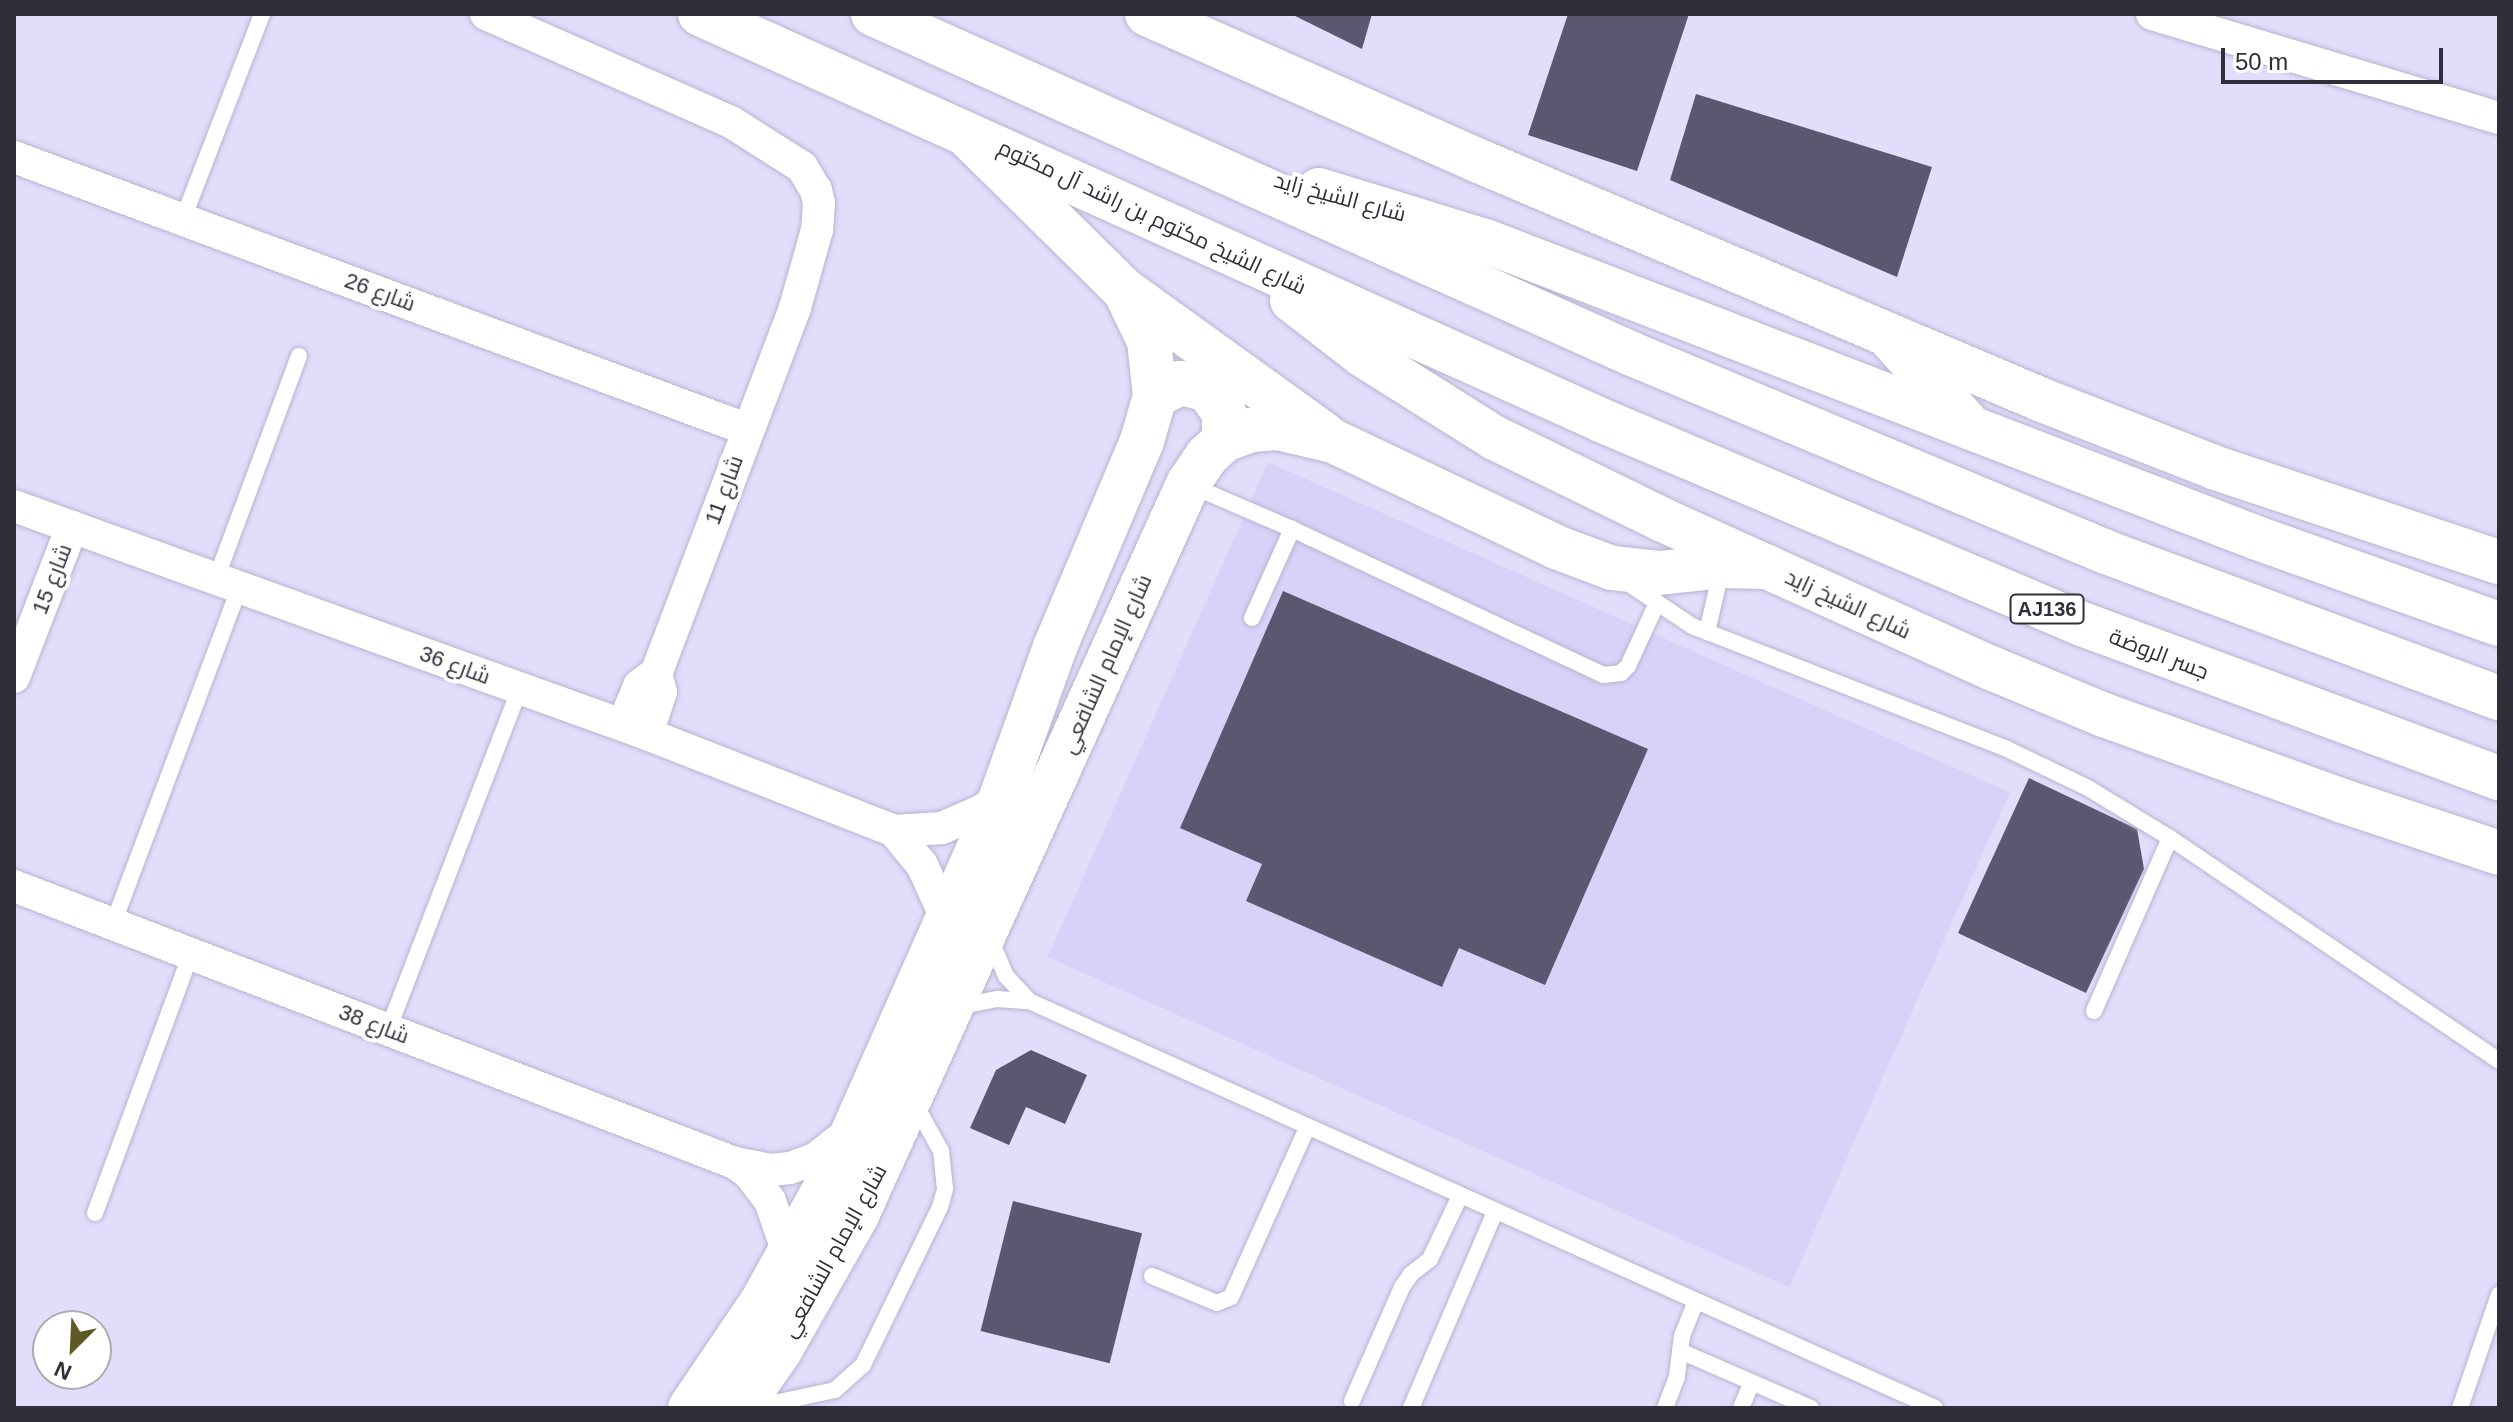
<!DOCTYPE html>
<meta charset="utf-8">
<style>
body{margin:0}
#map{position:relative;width:2513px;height:1422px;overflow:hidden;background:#e3ddfc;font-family:Arial,Cairo,sans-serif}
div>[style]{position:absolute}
.built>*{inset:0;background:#d9d2f8;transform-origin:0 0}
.building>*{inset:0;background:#5c5771;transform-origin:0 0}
.roads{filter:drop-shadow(0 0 2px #b9b3d1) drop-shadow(0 0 2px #b9b3d1)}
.lane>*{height:16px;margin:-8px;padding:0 8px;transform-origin:8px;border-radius:8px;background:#fff}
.street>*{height:32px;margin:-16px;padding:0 16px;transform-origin:16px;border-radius:16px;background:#fff}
.secondary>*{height:44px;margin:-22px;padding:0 22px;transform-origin:22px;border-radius:22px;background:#fff}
.primary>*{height:44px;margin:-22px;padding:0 22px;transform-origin:22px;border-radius:22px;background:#fff}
span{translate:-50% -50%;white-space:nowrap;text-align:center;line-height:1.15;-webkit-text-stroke:8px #fff;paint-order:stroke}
.shield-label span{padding:2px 6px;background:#fff;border:2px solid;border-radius:6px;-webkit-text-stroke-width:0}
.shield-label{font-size:20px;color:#302e39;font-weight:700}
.street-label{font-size:22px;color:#302e39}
.frame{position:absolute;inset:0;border:16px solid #302e39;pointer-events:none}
.north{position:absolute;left:32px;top:1310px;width:80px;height:80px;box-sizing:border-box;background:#fff;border:2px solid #acabb0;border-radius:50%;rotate:204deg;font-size:22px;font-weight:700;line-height:32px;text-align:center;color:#302e39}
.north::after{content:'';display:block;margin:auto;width:28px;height:36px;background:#5e5825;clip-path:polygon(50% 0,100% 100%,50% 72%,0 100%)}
.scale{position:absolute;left:2221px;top:48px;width:222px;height:36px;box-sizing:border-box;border:4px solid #302e39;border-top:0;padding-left:10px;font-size:24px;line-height:28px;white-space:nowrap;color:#302e39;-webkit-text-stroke:6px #fff;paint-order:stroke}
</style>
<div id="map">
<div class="built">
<i style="left:1268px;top:462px;width:812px;height:542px;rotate:24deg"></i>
</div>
<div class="building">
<i style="clip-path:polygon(1291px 14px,1372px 14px,1362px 49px)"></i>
<i style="clip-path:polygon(1568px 14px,1689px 14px,1637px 171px,1528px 135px)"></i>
<i style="clip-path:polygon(1696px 94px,1932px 167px,1897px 277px,1670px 180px)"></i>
<i style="clip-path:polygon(1283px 591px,1648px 749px,1545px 985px,1459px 948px,1442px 987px,1246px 901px,1262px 864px,1180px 828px)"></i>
<i style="clip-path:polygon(2029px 778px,2137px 829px,2144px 869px,2086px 993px,1958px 933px)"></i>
<i style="clip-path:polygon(1031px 1050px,1087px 1075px,1065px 1124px,1026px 1107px,1009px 1145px,970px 1128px,996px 1070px)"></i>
<i style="left:1013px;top:1201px;width:133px;height:134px;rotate:14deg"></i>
</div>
<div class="roads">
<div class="lane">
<i style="left:183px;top:219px;width:220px;rotate:-68.9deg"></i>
<i style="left:1190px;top:485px;width:111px;rotate:23.3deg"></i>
<i style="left:1292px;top:529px;width:344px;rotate:25.1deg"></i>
<i style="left:1603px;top:675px;width:18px;rotate:-6deg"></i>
<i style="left:1621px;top:673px;width:10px;rotate:-45deg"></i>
<i style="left:1628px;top:666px;width:67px;rotate:-65.3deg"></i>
<i style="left:216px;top:579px;width:238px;rotate:-69.6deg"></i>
<i style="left:1625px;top:581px;width:81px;rotate:33.9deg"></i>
<i style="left:1692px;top:626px;width:338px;rotate:21.3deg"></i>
<i style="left:2007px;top:749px;width:90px;rotate:25.7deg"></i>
<i style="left:2088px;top:788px;width:96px;rotate:31.4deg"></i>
<i style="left:2170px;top:838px;width:397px;rotate:34.1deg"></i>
<i style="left:1252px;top:618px;width:98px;rotate:-65.8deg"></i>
<i style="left:1707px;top:632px;width:62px;rotate:-76.9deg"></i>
<i style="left:113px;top:924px;width:360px;rotate:-69.4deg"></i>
<i style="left:990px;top:939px;width:40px;rotate:66.6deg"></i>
<i style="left:1006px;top:976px;width:34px;rotate:47deg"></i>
<i style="left:957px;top:1007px;width:41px;rotate:-11.3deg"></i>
<i style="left:997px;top:999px;width:32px;rotate:4deg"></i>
<i style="left:1029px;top:1001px;width:993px;rotate:24.19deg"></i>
<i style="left:2094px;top:1011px;width:189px;rotate:-66.3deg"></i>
<i style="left:388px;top:1030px;width:367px;rotate:-68.9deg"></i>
<i style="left:95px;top:1213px;width:276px;rotate:-69.7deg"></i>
<i style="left:1152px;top:1276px;width:70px;rotate:22.6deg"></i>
<i style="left:1217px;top:1303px;width:15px;rotate:-23deg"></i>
<i style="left:1231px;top:1297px;width:185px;rotate:-65.8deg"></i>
<i style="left:1680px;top:1351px;width:143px;rotate:23.5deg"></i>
<i style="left:1352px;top:1401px;width:124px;rotate:-66.3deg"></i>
<i style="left:1402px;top:1287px;width:16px;rotate:-55deg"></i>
<i style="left:1411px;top:1274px;width:24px;rotate:-38deg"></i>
<i style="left:1430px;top:1259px;width:70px;rotate:-64.5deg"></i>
<i style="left:751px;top:1408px;width:86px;rotate:-12.1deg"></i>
<i style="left:835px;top:1390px;width:38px;rotate:-42deg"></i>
<i style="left:863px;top:1365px;width:176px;rotate:-64deg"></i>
<i style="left:940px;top:1207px;width:19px;rotate:-74deg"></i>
<i style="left:945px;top:1189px;width:38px;rotate:-96deg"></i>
<i style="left:941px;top:1151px;width:38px;rotate:-119deg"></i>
<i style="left:923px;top:1118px;width:18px;rotate:-139deg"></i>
<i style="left:1411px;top:1408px;width:213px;rotate:-66.8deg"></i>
<i style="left:1665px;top:1408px;width:34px;rotate:-69deg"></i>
<i style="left:1677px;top:1376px;width:40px;rotate:-82.9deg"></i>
<i style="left:1682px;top:1336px;width:35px;rotate:-68deg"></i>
<i style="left:1741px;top:1408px;width:28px;rotate:-67deg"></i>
<i style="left:2460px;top:1408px;width:120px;rotate:-71deg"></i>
</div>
<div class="street">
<i style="left:486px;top:14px;width:268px;rotate:23.8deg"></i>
<i style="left:731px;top:122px;width:84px;rotate:32.4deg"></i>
<i style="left:802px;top:167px;width:27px;rotate:59deg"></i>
<i style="left:816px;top:190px;width:13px;rotate:77deg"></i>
<i style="left:819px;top:203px;width:27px;rotate:94deg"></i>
<i style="left:817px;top:230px;width:81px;rotate:105.8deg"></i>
<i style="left:795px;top:308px;width:391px;rotate:110.8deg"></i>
<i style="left:656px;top:673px;width:21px;rotate:143deg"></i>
<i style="left:639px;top:686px;width:42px;rotate:112.3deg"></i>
<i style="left:2152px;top:14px;width:362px;rotate:16.7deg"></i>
<i style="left:14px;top:157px;width:781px;rotate:20.38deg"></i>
<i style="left:14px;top:506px;width:673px;rotate:19.81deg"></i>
<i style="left:647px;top:734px;width:265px;rotate:21.4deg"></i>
<i style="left:894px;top:831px;width:48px;rotate:-3.6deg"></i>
<i style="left:942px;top:828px;width:45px;rotate:-23.7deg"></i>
<i style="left:983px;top:810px;width:22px;rotate:-36deg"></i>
<i style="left:14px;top:677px;width:161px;rotate:-68.9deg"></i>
<i style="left:647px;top:734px;width:44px;rotate:-71.6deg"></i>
<i style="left:661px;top:692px;width:20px;rotate:-105deg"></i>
<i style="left:894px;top:831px;width:44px;rotate:50.5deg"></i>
<i style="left:922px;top:865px;width:63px;rotate:65.5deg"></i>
<i style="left:14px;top:886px;width:772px;rotate:21.02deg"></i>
<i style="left:735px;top:1163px;width:37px;rotate:11deg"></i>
<i style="left:771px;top:1170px;width:19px;rotate:-6deg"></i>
<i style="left:790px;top:1168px;width:27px;rotate:-20deg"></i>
<i style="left:815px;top:1159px;width:42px;rotate:-38.2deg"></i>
<i style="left:735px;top:1163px;width:17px;rotate:36deg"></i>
<i style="left:749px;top:1173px;width:35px;rotate:53deg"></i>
<i style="left:770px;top:1201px;width:42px;rotate:70.7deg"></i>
<i style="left:784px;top:1241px;width:21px;rotate:87deg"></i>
</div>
<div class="secondary">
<i style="left:1147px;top:14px;width:363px;rotate:23.9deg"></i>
<i style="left:1479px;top:161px;width:612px;rotate:23deg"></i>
<i style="left:2042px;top:400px;width:187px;rotate:21.3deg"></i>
<i style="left:2216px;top:468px;width:298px;rotate:18.4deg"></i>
<i style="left:1127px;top:292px;width:244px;rotate:35.8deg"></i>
<i style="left:1155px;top:396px;width:28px;rotate:-27deg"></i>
<i style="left:1180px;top:383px;width:28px;rotate:13deg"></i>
<i style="left:1207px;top:389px;width:29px;rotate:54deg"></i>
<i style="left:1224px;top:412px;width:28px;rotate:90deg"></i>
<i style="left:690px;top:1408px;width:130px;rotate:-55.9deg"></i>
<i style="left:763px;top:1300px;width:159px;rotate:-61deg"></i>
<i style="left:840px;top:1161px;width:398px;rotate:-66.1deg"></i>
<i style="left:1001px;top:797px;width:159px;rotate:-70.2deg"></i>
<i style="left:1055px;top:647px;width:224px;rotate:-67.1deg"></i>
<i style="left:1142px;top:441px;width:47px;rotate:-73.9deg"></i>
<i style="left:1155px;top:396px;width:55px;rotate:-96.2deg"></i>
<i style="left:1149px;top:341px;width:55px;rotate:-115.6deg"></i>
<i style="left:1125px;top:291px;width:223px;rotate:-135.4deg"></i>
<i style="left:740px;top:1408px;width:68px;rotate:-55.1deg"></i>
<i style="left:779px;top:1352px;width:158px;rotate:-60.3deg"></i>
<i style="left:857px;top:1215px;width:802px;rotate:-65.64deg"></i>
<i style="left:1188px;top:484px;width:34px;rotate:-56deg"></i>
<i style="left:1207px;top:456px;width:23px;rotate:-43deg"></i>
<i style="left:1224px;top:440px;width:29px;rotate:-20deg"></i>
<i style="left:1251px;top:430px;width:27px;rotate:-4deg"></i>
<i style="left:1278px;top:428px;width:57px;rotate:13.3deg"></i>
<i style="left:1333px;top:441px;width:247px;rotate:25.4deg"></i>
<i style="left:1556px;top:547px;width:60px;rotate:20.6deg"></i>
<i style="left:1612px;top:568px;width:47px;rotate:6.1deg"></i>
<i style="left:1659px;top:573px;width:64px;rotate:-6.2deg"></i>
<i style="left:1723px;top:566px;width:45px;rotate:1.3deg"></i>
</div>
<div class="primary">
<i style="left:700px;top:14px;width:990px;rotate:24.26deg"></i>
<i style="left:1603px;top:421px;width:520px;rotate:22.97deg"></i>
<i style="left:2082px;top:624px;width:445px;rotate:20.3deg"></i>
<i style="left:873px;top:14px;width:832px;rotate:24.13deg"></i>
<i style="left:1632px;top:354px;width:514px;rotate:22.67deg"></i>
<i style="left:2106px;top:552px;width:419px;rotate:20.4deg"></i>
<i style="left:1319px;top:190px;width:177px;rotate:17.1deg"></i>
<i style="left:1488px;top:242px;width:824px;rotate:21.05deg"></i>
<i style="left:2257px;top:538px;width:257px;rotate:19.6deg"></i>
<i style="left:1292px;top:300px;width:90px;rotate:37.8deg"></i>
<i style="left:1363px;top:355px;width:156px;rotate:32.2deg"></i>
<i style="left:1495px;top:438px;width:187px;rotate:26deg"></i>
<i style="left:1663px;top:520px;width:360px;rotate:24.3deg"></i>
<i style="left:1991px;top:668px;width:122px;rotate:22.6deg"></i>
<i style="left:2104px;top:715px;width:254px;rotate:19.8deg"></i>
<i style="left:2343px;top:801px;width:164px;rotate:18.4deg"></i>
<i style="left:1891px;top:339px;width:112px;rotate:47.9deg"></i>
</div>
</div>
<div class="shield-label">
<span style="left:2047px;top:609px">AJ136</span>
</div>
<div class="street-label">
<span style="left:1340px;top:197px;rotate:15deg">شارع الشيخ زايد</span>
<span style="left:1152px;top:217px;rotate:25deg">شارع الشيخ مكتوم بن راشد آل مكتوم</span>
<span style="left:380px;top:292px;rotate:20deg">شارع 26</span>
<span style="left:724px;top:490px;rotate:-70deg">شارع 11</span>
<span style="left:52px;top:579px;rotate:-69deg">شارع 15</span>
<span style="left:1848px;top:604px;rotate:25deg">شارع الشيخ زايد</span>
<span style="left:2159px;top:654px;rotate:21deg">جسر الروضة</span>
<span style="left:1106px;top:664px;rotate:-66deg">شارع الإمام الشافعي</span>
<span style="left:455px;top:665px;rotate:20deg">شارع 36</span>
<span style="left:374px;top:1024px;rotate:21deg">شارع 38</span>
<span style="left:834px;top:1251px;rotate:-61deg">شارع الإمام الشافعي</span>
</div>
<div class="frame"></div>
<div class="north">N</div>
<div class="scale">50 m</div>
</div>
